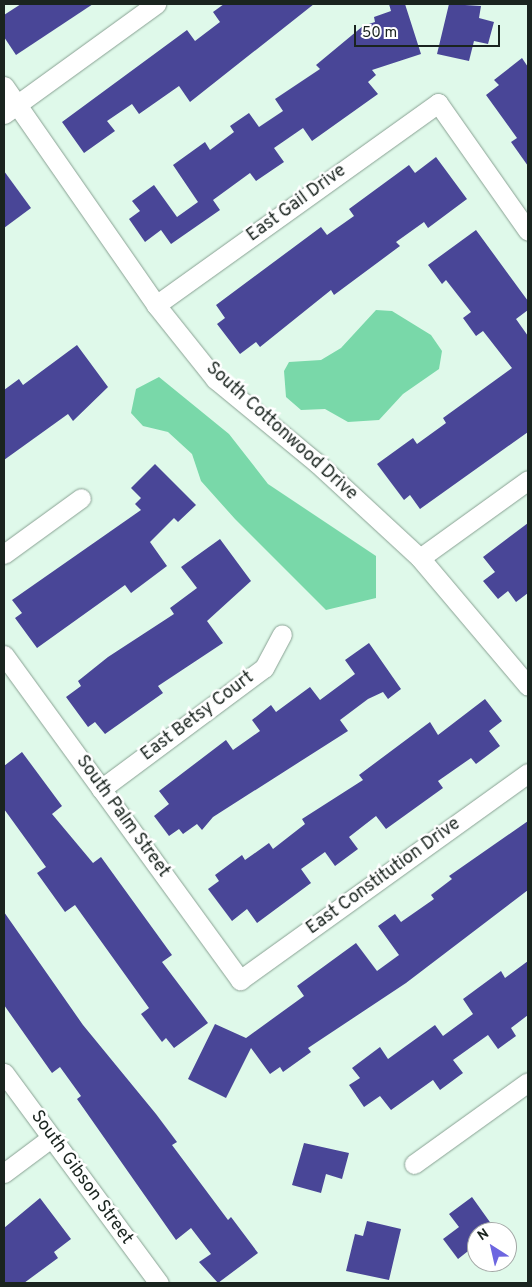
<!DOCTYPE html>
<style>
body{margin:0}
#map{position:relative;width:532px;height:1287px;overflow:hidden;background:#dff9ea;font-family:Overpass,sans-serif}
div>[style]{position:absolute}
.green>*{inset:0;background:#79d8a9}
.building>*{inset:0;background:#494697}
.roads{filter:drop-shadow(0 0 1px #89a193) drop-shadow(0 0 1px #89a193)}
.minor>*{height:19px;margin:-9.5px;padding:0 9.5px;transform-origin:9.5px;border-radius:9.5px;background:#fff}
span{translate:-50% -50%;white-space:nowrap;text-align:center;line-height:1.15;-webkit-text-stroke:5px #fff;paint-order:stroke}
.street-label{font-size:18px;color:#1a241f}
.frame{position:absolute;inset:0;border:5px solid #1a241f;pointer-events:none}
.north{position:absolute;left:467px;top:1222px;width:50px;height:50px;box-sizing:border-box;background:#fff;border:1px solid #a3a7a5;border-radius:50%;rotate:325deg;font-size:14px;font-weight:700;line-height:20px;text-align:center;color:#1a241f}
.north::after{content:'';display:block;margin:auto;width:18px;height:22px;background:#6d66e0;clip-path:polygon(50% 0,100% 100%,50% 72%,0 100%)}
.scale{position:absolute;left:354px;top:25px;width:146px;height:22px;box-sizing:border-box;border:2px solid #1a241f;border-top:0;padding-left:6px;font-size:15px;line-height:18px;white-space:nowrap;color:#1a241f;-webkit-text-stroke:4px #fff;paint-order:stroke}
</style>
<div id="map">
<div class="green">
<i style="clip-path:polygon(376px 310px,392px 311px,431px 335px,442px 351px,439px 369px,403px 394px,379px 420px,348px 422px,325px 409px,301px 410px,286px 397px,284px 371px,289px 362px,321px 360px,341px 348px)"></i>
<i style="clip-path:polygon(159px 377px,229px 434px,268px 484px,376px 556px,376px 598px,326px 610px,235px 519px,201px 481px,192px 454px,168px 432px,143px 426px,131px 413px,136px 389px)"></i>
</div>
<div class="building">
<i style="clip-path:polygon(21px 4px,93px 4px,16px 55px,4px 37px,4px 15px)"></i>
<i style="clip-path:polygon(224px 4px,314px 4px,190px 102px,179px 86px,139px 114px,132px 104px,107px 121px,115px 131px,84px 153px,62px 122px,187px 30px,195px 41px,220px 22px,213px 12px)"></i>
<i style="clip-path:polygon(389px 4px,405px 4px,421px 54px,372px 70px,376px 75px,368px 82px,378px 94px,312px 141px,303px 128px,274px 148px,284px 162px,256px 181px,250px 173px,213px 200px,220px 210px,171px 244px,161px 230px,145px 242px,129px 219px,140px 211px,132px 201px,154px 185px,177px 217px,198px 202px,173px 165px,205px 142px,210px 150px,234px 132px,230px 126px,249px 113px,259px 127px,283px 111px,275px 99px,320px 69px,316px 65px,363px 26px,375px 22px,374px 17px,391px 11px)"></i>
<i style="clip-path:polygon(449px 4px,481px 6px,479px 18px,494px 22px,488px 44px,474px 41px,469px 61px,437px 54px)"></i>
<i style="clip-path:polygon(522px 58px,528px 67px,528px 166px,511px 142px,517px 138px,486px 95px,499px 85px,494px 80px)"></i>
<i style="clip-path:polygon(436px 157px,467px 199px,428px 228px,424px 222px,396px 242px,400px 246px,334px 295px,331px 290px,260px 347px,256px 342px,240px 354px,217px 324px,225px 318px,216px 305px,321px 227px,327px 235px,354px 216px,349px 209px,409px 165px,415px 173px)"></i>
<i style="clip-path:polygon(4px 171px,31px 208px,4px 228px)"></i>
<i style="clip-path:polygon(476px 230px,528px 301px,528px 310px,516px 319px,528px 336px,528px 432px,420px 509px,410px 495px,404px 500px,377px 464px,413px 438px,417px 444px,446px 423px,443px 418px,512px 368px,483px 331px,476px 336px,463px 318px,471px 312px,446px 280px,442px 284px,428px 265px)"></i>
<i style="clip-path:polygon(77px 345px,108px 387px,73px 421px,68px 414px,4px 460px,4px 390px,19px 379px,23px 385px)"></i>
<i style="clip-path:polygon(155px 464px,196px 505px,178px 522px,174px 518px,150px 542px,167px 566px,131px 593px,125px 585px,37px 648px,15px 618px,22px 613px,12px 600px,141px 510px,135px 504px,141px 498px,131px 488px)"></i>
<i style="clip-path:polygon(528px 523px,528px 593px,516px 602px,508px 591px,498px 599px,483px 581px,495px 572px,483px 557px)"></i>
<i style="clip-path:polygon(220px 539px,251px 581px,207px 621px,223px 643px,158px 686px,163px 693px,105px 734px,95px 722px,88px 727px,66px 697px,81px 686px,78px 681px,108px 657px,174px 614px,170px 608px,197px 588px,181px 567px)"></i>
<i style="clip-path:polygon(369px 643px,401px 689px,388px 699px,383px 692px,368px 699px,340px 720px,348px 731px,213px 817px,202px 830px,197px 824px,183px 834px,179px 829px,169px 836px,154px 816px,169px 804px,159px 791px,226px 740px,233px 750px,260px 731px,252px 720px,271px 705px,276px 712px,310px 687px,320px 700px,355px 674px,345px 660px)"></i>
<i style="clip-path:polygon(485px 699px,502px 721px,489px 731px,500px 746px,476px 764px,471px 758px,438px 781px,443px 788px,386px 829px,376px 816px,349px 837px,358px 849px,335px 866px,325px 852px,301px 869px,311px 883px,257px 923px,247px 909px,232px 921px,208px 889px,219px 881px,215px 875px,242px 855px,245px 860px,269px 843px,273px 849px,305px 824px,302px 819px,363px 780px,359px 775px,430px 722px,438px 735px)"></i>
<i style="clip-path:polygon(22px 752px,62px 806px,52px 814px,93px 863px,101px 857px,172px 955px,162px 962px,208px 1023px,174px 1048px,166px 1038px,162px 1042px,141px 1014px,149px 1008px,75px 905px,65px 912px,37px 873px,46px 867px,4px 809px,4px 766px)"></i>
<i style="clip-path:polygon(528px 821px,528px 890px,406px 983px,308px 1048px,311px 1052px,283px 1072px,280px 1067px,270px 1074px,251px 1048px,226px 1098px,188px 1079px,215px 1024px,246px 1038px,304px 996px,297px 986px,356px 943px,377px 971px,399px 955px,378px 926px,395px 914px,401px 922px,434px 899px,431px 895px,452px 879px,449px 876px)"></i>
<i style="clip-path:polygon(4px 912px,83px 1025px,156px 1114px,177px 1142px,172px 1145px,228px 1220px,231px 1217px,258px 1253px,218px 1283px,199px 1262px,211px 1254px,191px 1228px,176px 1240px,77px 1099px,81px 1096px,60px 1067px,52px 1073px,4px 1005px)"></i>
<i style="clip-path:polygon(528px 961px,528px 1015px,511px 1028px,516px 1036px,498px 1049px,488px 1035px,453px 1060px,463px 1073px,440px 1090px,433px 1080px,391px 1110px,380px 1096px,364px 1107px,349px 1085px,360px 1078px,352px 1068px,380px 1047px,388px 1059px,435px 1025px,443px 1036px,473px 1014px,463px 999px,501px 971px,505px 978px)"></i>
<i style="clip-path:polygon(304px 1143px,349px 1153px,342px 1179px,326px 1174px,321px 1193px,292px 1185px)"></i>
<i style="clip-path:polygon(472px 1197px,497px 1232px,477px 1232px,477px 1244px,458px 1259px,443px 1239px,459px 1227px,449px 1214px)"></i>
<i style="clip-path:polygon(40px 1198px,71px 1239px,54px 1252px,58px 1258px,24px 1283px,4px 1283px,4px 1228px)"></i>
<i style="clip-path:polygon(367px 1221px,401px 1229px,389px 1280px,346px 1271px,355px 1234px,363px 1236px)"></i>
</div>
<div class="roads">
<div class="minor">
<i style="left:4px;top:86px;width:267px;rotate:55.2deg"></i>
<i style="left:156px;top:305px;width:95px;rotate:51.4deg"></i>
<i style="left:215px;top:379px;width:132px;rotate:39.5deg"></i>
<i style="left:317px;top:463px;width:140px;rotate:42.7deg"></i>
<i style="left:420px;top:558px;width:167px;rotate:49.8deg"></i>
<i style="left:4px;top:114px;width:188px;rotate:-35.9deg"></i>
<i style="left:156px;top:305px;width:347px;rotate:-35.6deg"></i>
<i style="left:438px;top:103px;width:156px;rotate:54.9deg"></i>
<i style="left:4px;top:554px;width:95px;rotate:-36deg"></i>
<i style="left:420px;top:558px;width:133px;rotate:-35.8deg"></i>
<i style="left:4px;top:655px;width:402px;rotate:54deg"></i>
<i style="left:240px;top:980px;width:355px;rotate:-35.7deg"></i>
<i style="left:101px;top:789px;width:203px;rotate:-36.6deg"></i>
<i style="left:264px;top:668px;width:38px;rotate:-62deg"></i>
<i style="left:4px;top:1073px;width:261px;rotate:53.6deg"></i>
<i style="left:414px;top:1164px;width:140px;rotate:-35.7deg"></i>
<i style="left:4px;top:1173px;width:59px;rotate:-36.7deg"></i>
</div>
</div>
<div class="street-label">
<span style="left:297px;top:204px;rotate:-36deg">East Gail Drive</span>
<span style="left:281px;top:432px;rotate:42deg">South Cottonwood Drive</span>
<span style="left:198px;top:717px;rotate:-37deg">East Betsy Court</span>
<span style="left:122px;top:817px;rotate:54deg">South Palm Street</span>
<span style="left:384px;top:877px;rotate:-36deg">East Constitution Drive</span>
<span style="left:81px;top:1178px;rotate:54deg">South Gibson Street</span>
</div>
<div class="frame"></div>
<div class="north">N</div>
<div class="scale">50 m</div>
</div>
